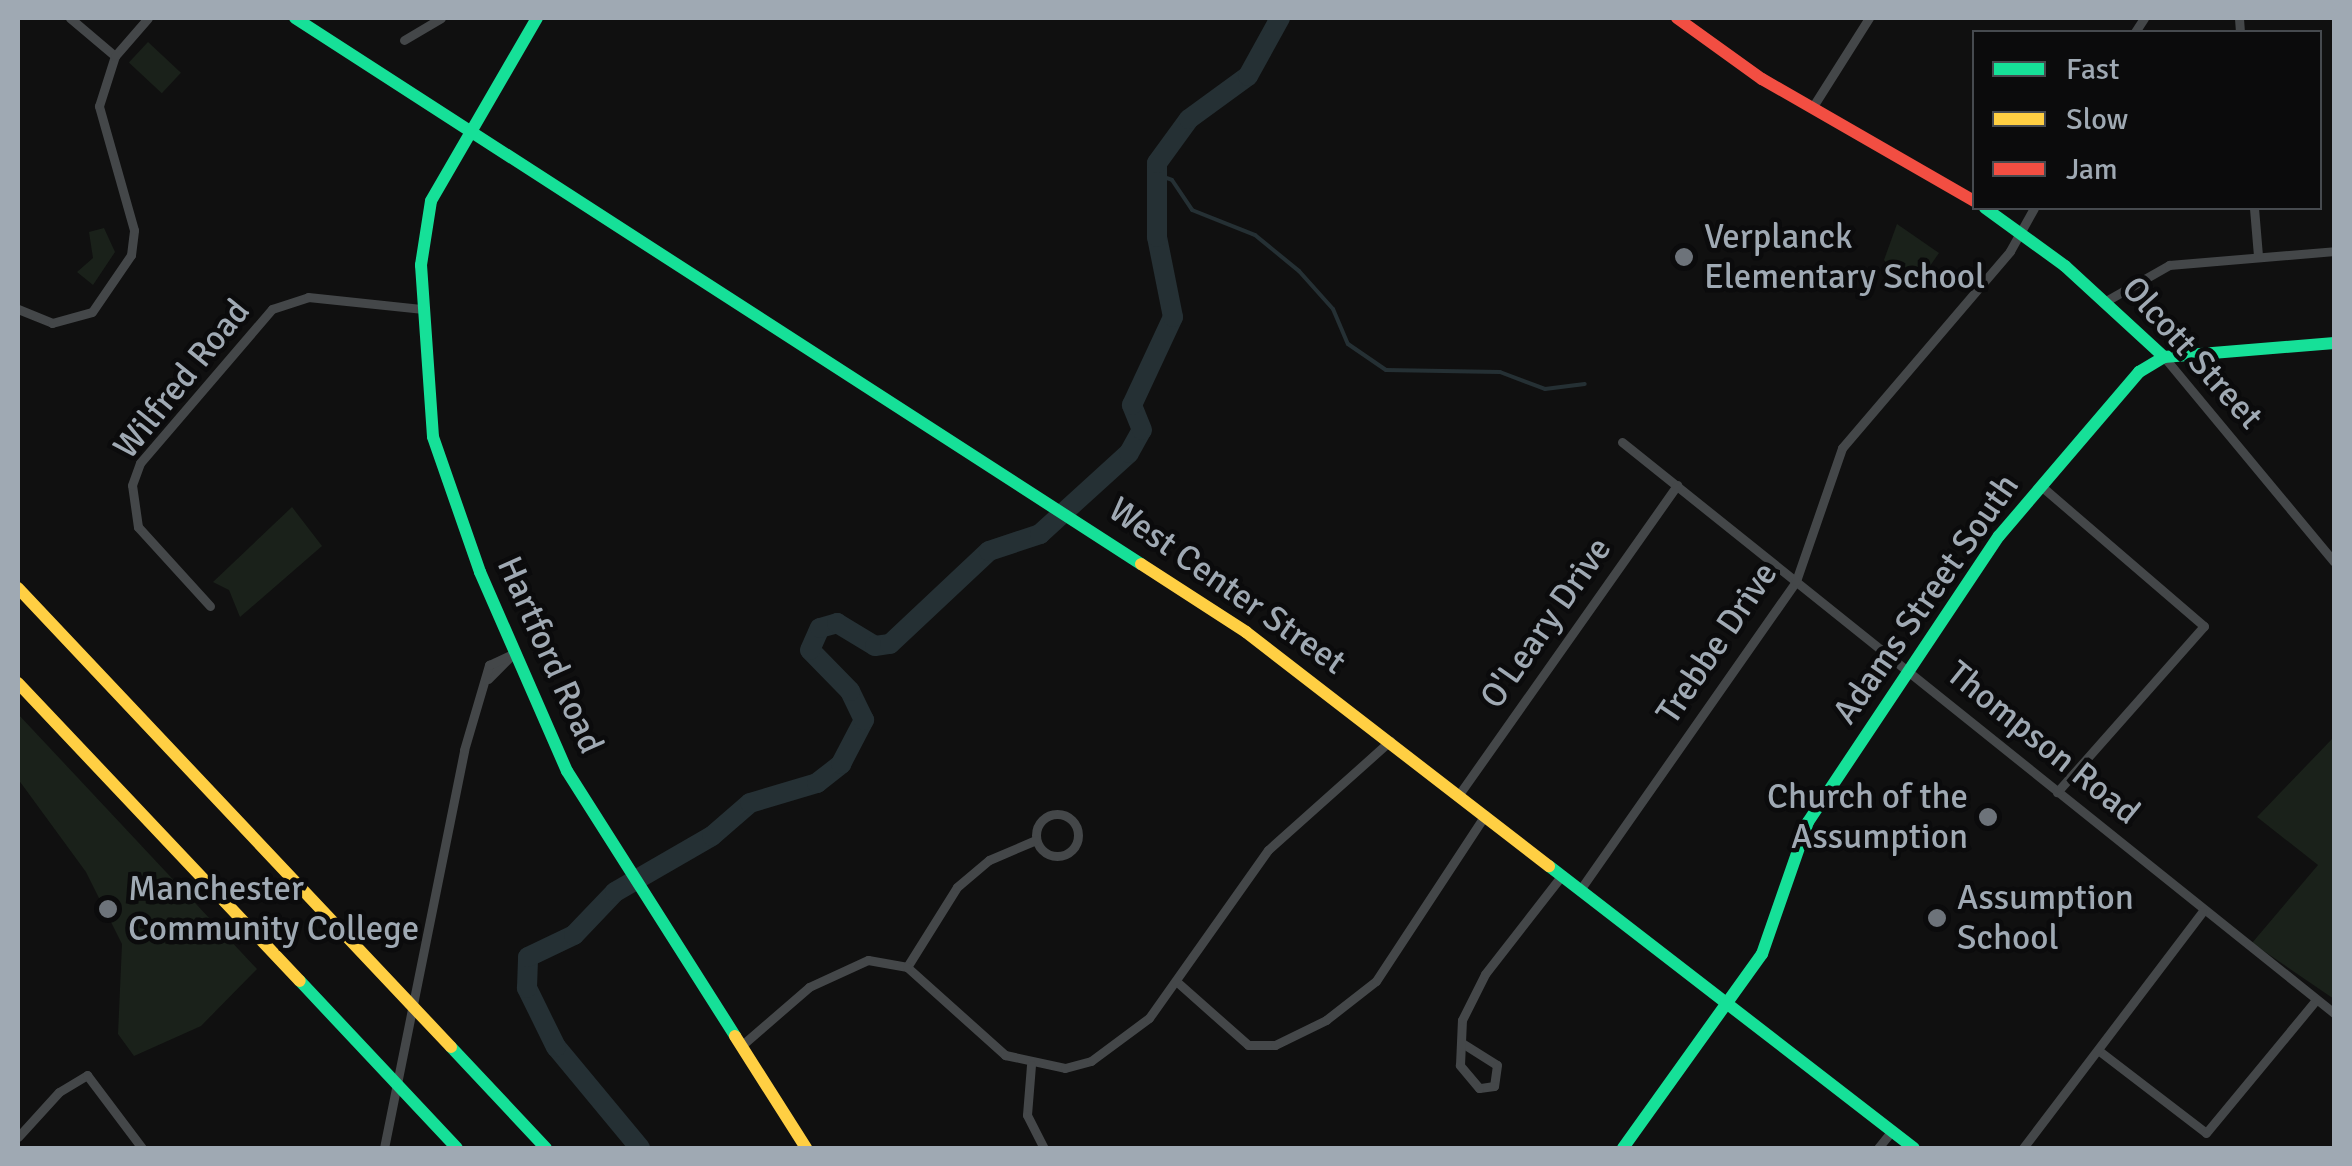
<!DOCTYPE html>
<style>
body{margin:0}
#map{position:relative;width:2352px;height:1166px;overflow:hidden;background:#101010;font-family:Signika,sans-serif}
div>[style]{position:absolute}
.green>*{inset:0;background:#1a211a;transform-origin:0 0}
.stream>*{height:4px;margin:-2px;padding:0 2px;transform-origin:2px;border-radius:2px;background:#253034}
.river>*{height:20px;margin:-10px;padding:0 10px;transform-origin:10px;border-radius:10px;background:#253034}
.street>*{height:9px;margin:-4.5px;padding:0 4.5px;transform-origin:4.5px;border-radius:4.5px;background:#444749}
.street>.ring{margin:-4.5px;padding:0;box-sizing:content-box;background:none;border:9px solid #444749;border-radius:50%}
.fast>*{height:12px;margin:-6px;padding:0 6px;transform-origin:6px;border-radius:6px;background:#16e098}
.slow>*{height:12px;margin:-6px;padding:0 6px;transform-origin:6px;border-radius:6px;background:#ffcf43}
.jam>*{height:12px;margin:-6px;padding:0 6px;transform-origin:6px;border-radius:6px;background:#f24e42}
.dots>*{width:28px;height:28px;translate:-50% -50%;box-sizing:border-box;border:5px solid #0b0b0c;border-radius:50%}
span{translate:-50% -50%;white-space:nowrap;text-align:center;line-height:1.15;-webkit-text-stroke:9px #0b0b0c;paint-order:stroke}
.poi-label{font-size:35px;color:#9fa9b3}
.left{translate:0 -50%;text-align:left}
.right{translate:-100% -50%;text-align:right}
.street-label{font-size:35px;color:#9fa9b3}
.frame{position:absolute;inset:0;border:20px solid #9fa9b3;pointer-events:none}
.legend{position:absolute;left:1972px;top:30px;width:350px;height:180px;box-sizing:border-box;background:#0b0b0c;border:2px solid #464a4f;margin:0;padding:12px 18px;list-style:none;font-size:30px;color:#9fa9b3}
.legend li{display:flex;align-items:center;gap:20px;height:50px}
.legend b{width:50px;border:2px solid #464a4f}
</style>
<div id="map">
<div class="green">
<i style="left:148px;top:42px;width:45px;height:28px;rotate:43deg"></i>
<i style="clip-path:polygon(1897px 224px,1939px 253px,1911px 293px,1884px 260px)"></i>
<i style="clip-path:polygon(104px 228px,115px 252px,93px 285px,77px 272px,93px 258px,89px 232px)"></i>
<i style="clip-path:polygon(292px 507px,322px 546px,240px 617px,229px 590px,213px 582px)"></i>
<i style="clip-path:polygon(18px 714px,257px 969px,201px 1026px,134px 1056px,118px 1034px,122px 944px,86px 872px,18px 779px)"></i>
<i style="clip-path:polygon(2332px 739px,2334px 741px,2334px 999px,2252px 943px,2318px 865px,2257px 817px)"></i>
</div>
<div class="stream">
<i style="left:1155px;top:174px;width:18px;rotate:19deg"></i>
<i style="left:1172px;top:180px;width:36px;rotate:56deg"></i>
<i style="left:1192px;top:210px;width:68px;rotate:21.6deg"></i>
<i style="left:1255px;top:235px;width:57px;rotate:39.3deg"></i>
<i style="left:1299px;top:271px;width:51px;rotate:48.2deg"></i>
<i style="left:1333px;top:309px;width:38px;rotate:67deg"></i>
<i style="left:1348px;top:344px;width:46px;rotate:34.4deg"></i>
<i style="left:1386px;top:370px;width:114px;rotate:1deg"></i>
<i style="left:1500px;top:372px;width:48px;rotate:20.7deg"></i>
<i style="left:1545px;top:389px;width:40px;rotate:-7.1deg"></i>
</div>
<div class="river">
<i style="left:640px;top:1148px;width:131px;rotate:-129.7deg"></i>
<i style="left:556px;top:1047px;width:66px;rotate:-116.2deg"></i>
<i style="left:527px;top:988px;width:31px;rotate:-88deg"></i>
<i style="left:528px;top:957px;width:51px;rotate:-25.6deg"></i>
<i style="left:574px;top:935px;width:59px;rotate:-46.4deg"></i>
<i style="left:615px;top:892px;width:112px;rotate:-30deg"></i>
<i style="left:712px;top:836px;width:50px;rotate:-41deg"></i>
<i style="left:750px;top:803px;width:70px;rotate:-16.6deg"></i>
<i style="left:817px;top:783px;width:31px;rotate:-38deg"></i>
<i style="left:841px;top:764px;width:50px;rotate:-62.4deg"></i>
<i style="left:864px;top:720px;width:32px;rotate:-116deg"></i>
<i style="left:850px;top:691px;width:57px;rotate:-134.3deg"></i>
<i style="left:810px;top:650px;width:24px;rotate:-66deg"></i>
<i style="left:820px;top:628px;width:18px;rotate:-16deg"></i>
<i style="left:837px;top:623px;width:44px;rotate:31.2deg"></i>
<i style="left:875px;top:646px;width:15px;rotate:-8deg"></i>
<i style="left:890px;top:644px;width:136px;rotate:-43.2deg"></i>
<i style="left:989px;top:551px;width:54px;rotate:-18.4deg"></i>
<i style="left:1040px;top:534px;width:120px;rotate:-42.3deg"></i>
<i style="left:1129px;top:453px;width:26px;rotate:-61deg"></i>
<i style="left:1142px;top:430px;width:27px;rotate:-112deg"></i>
<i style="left:1132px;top:405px;width:97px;rotate:-65deg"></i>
<i style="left:1173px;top:317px;width:82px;rotate:-101.3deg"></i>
<i style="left:1157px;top:237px;width:74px;rotate:-90deg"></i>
<i style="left:1157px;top:163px;width:54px;rotate:-54deg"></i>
<i style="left:1189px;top:119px;width:73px;rotate:-36.1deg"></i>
<i style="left:1248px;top:76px;width:66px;rotate:-61.1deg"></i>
</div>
<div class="street">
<i style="left:70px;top:18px;width:59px;rotate:40.2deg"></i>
<i style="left:2239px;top:18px;width:14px;rotate:86deg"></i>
<i style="left:2135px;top:32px;width:17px;rotate:-57deg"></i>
<i style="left:404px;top:40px;width:43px;rotate:-30.7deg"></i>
<i style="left:1812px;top:108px;width:107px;rotate:-57.7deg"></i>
<i style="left:2254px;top:208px;width:48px;rotate:85.2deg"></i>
<i style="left:2106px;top:301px;width:73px;rotate:-29.7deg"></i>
<i style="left:2169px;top:265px;width:166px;rotate:-4.8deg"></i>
<i style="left:18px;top:309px;width:37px;rotate:22deg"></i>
<i style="left:52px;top:323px;width:41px;rotate:-15.4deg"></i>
<i style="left:92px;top:312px;width:69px;rotate:-55.6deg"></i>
<i style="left:131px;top:255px;width:25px;rotate:-83deg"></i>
<i style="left:134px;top:230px;width:129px;rotate:-105.8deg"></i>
<i style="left:99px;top:106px;width:52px;rotate:-72.3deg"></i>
<i style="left:115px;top:56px;width:50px;rotate:-49deg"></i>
<i style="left:2164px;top:357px;width:266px;rotate:50.3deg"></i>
<i style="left:1622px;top:442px;width:913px;rotate:38.73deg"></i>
<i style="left:2041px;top:486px;width:215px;rotate:40.7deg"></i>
<i style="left:2204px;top:626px;width:222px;rotate:131.5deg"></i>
<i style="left:210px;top:606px;width:107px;rotate:-132.3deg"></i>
<i style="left:138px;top:527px;width:42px;rotate:-98.1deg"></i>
<i style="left:132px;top:485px;width:23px;rotate:-70deg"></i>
<i style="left:140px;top:463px;width:203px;rotate:-49.4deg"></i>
<i style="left:272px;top:309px;width:38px;rotate:-18deg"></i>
<i style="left:308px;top:297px;width:116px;rotate:6deg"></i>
<i style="left:488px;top:679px;width:35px;rotate:-45deg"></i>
<i style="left:1460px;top:793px;width:377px;rotate:-54.8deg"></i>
<i class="ring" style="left:1036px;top:814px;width:33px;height:33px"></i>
<i style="left:1582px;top:887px;width:373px;rotate:-55deg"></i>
<i style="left:1796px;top:581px;width:141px;rotate:-70.9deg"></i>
<i style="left:1842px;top:448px;width:259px;rotate:-49.5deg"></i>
<i style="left:2010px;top:251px;width:49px;rotate:-60.8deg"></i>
<i style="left:907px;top:967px;width:94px;rotate:-58deg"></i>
<i style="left:957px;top:887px;width:42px;rotate:-40.2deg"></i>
<i style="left:989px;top:860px;width:51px;rotate:-23.1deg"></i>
<i style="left:1176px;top:981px;width:96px;rotate:41.6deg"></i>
<i style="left:1248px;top:1045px;width:27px"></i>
<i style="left:1275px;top:1045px;width:57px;rotate:-26.1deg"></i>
<i style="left:1326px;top:1020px;width:63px;rotate:-38deg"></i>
<i style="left:1376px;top:981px;width:199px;rotate:-56.7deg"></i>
<i style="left:1462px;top:1043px;width:41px;rotate:32.2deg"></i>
<i style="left:1497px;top:1065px;width:21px;rotate:98deg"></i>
<i style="left:1494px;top:1086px;width:15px;rotate:172deg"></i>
<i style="left:1479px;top:1088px;width:30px;rotate:-130deg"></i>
<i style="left:1460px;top:1065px;width:45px;rotate:-87.5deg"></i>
<i style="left:1462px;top:1020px;width:51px;rotate:-63.4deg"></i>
<i style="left:1485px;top:974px;width:125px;rotate:-52.1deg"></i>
<i style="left:741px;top:1046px;width:90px;rotate:-40.9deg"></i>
<i style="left:809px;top:987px;width:65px;rotate:-24.6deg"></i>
<i style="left:868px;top:960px;width:40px;rotate:10deg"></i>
<i style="left:907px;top:967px;width:132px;rotate:41.9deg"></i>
<i style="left:1005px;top:1055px;width:61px;rotate:12.2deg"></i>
<i style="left:1065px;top:1068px;width:27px;rotate:-15deg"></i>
<i style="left:1091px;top:1061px;width:72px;rotate:-36.6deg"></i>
<i style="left:1149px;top:1018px;width:206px;rotate:-54.7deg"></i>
<i style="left:1268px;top:850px;width:164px;rotate:-41.8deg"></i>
<i style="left:2098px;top:1050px;width:136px;rotate:37.5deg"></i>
<i style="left:2206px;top:1133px;width:173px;rotate:-50.4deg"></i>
<i style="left:1031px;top:1065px;width:50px;rotate:94.6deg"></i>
<i style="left:1027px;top:1115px;width:37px;rotate:63deg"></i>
<i style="left:18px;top:1137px;width:61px;rotate:-47.7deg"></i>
<i style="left:59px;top:1092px;width:33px;rotate:-31deg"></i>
<i style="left:87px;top:1075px;width:91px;rotate:53deg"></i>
<i style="left:384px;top:1148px;width:406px;rotate:-78.6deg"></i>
<i style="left:464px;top:750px;width:89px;rotate:-73.6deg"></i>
<i style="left:489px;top:665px;width:26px;rotate:-25deg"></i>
<i style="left:1878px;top:1148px;width:22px;rotate:-51deg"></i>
<i style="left:2023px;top:1148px;width:296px;rotate:-52.8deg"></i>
</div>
<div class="fast">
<i style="left:295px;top:18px;width:1007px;rotate:32.84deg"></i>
<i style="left:537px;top:18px;width:211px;rotate:120.1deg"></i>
<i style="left:431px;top:201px;width:65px;rotate:98.9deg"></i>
<i style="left:421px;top:265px;width:172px;rotate:86deg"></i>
<i style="left:433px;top:437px;width:143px;rotate:70.8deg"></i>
<i style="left:480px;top:572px;width:217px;rotate:66.4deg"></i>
<i style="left:567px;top:771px;width:314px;rotate:57.6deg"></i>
<i style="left:1985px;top:208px;width:99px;rotate:35.9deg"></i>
<i style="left:2065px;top:266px;width:134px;rotate:42.6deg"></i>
<i style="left:1549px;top:866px;width:461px;rotate:37.7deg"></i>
<i style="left:300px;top:981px;width:229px;rotate:46.8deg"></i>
<i style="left:451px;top:1047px;width:139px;rotate:46.8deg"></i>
<i style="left:1623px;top:1148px;width:239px;rotate:-54.4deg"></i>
<i style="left:1762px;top:954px;width:140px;rotate:-70.8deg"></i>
<i style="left:1808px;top:822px;width:344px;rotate:-56.3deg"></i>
<i style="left:1999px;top:536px;width:216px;rotate:-49.5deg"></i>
<i style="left:2139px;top:372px;width:29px;rotate:-31deg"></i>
<i style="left:2164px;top:357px;width:171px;rotate:-4.7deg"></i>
</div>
<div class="slow">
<i style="left:1141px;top:564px;width:125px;rotate:32.9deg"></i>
<i style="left:1246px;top:632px;width:383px;rotate:37.7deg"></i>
<i style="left:18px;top:588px;width:631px;rotate:46.67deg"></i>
<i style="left:18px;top:683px;width:410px;rotate:46.6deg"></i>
<i style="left:735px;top:1036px;width:133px;rotate:57.6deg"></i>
</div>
<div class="jam">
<i style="left:1677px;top:18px;width:105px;rotate:35.7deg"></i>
<i style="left:1762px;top:79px;width:245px;rotate:29.9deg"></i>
</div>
<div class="dots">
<i style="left:1684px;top:257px;background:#6d737a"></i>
<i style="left:1988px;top:817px;background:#6d737a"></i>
<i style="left:108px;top:909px;background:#6d737a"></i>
<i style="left:1937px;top:918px;background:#6d737a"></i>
</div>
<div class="poi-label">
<span class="left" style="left:1704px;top:257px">Verplanck<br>Elementary School</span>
<span class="right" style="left:1968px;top:817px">Church of the<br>Assumption</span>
<span class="left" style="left:128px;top:909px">Manchester<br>Community College</span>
<span class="left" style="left:1957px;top:918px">Assumption<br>School</span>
</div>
<div class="street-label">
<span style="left:2192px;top:353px;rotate:48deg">Olcott Street</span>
<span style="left:182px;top:379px;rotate:-51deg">Wilfred Road</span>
<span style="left:1227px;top:586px;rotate:35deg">West Center Street</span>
<span style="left:1926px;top:599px;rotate:-55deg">Adams Street South</span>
<span style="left:1546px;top:623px;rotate:-55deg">O'Leary Drive</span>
<span style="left:1717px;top:643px;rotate:-56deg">Trebbe Drive</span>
<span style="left:550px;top:655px;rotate:66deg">Hartford Road</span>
<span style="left:2043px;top:743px;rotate:39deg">Thompson Road</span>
</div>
<div class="frame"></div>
<ul class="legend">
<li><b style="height:12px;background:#16e098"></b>Fast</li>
<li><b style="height:12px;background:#ffcf43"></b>Slow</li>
<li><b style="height:12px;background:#f24e42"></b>Jam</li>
</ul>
</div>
